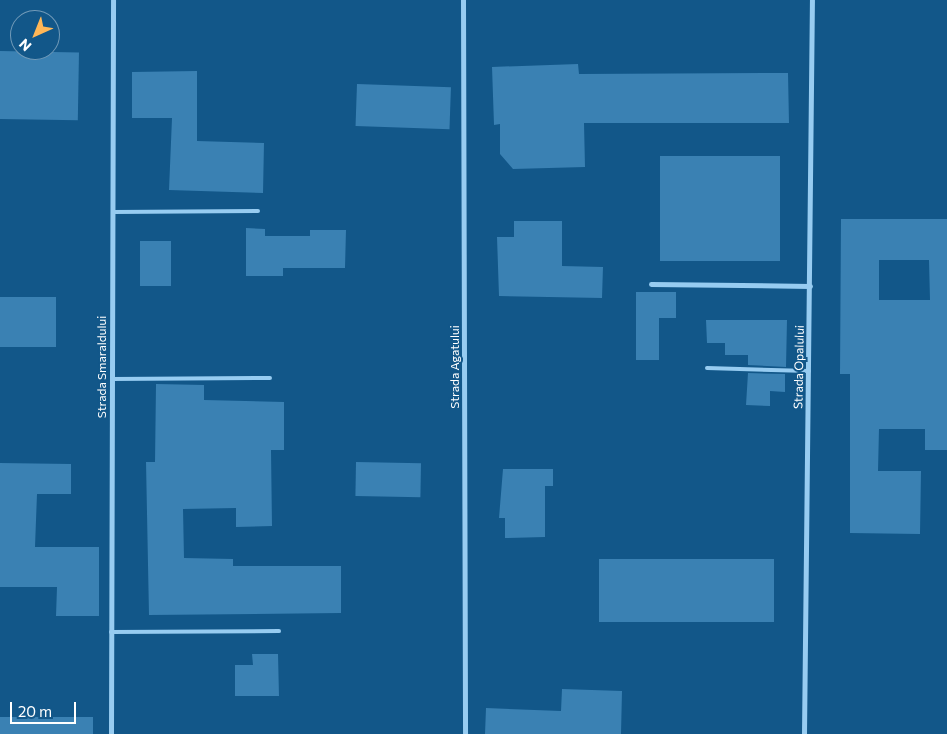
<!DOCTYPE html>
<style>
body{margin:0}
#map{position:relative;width:947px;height:734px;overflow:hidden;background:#125789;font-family:Commissioner,sans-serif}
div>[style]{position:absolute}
.building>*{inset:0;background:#3a81b3;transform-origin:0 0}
.service>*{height:4px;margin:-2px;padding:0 2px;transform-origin:2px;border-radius:2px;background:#97ccf1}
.minor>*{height:5px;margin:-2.5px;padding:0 2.5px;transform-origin:2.5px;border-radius:2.5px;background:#97ccf1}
span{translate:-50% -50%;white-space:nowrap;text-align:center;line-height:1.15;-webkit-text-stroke:4px #125789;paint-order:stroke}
.street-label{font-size:12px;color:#fff}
.north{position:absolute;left:10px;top:10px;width:50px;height:50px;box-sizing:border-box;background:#125789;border:1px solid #719ab8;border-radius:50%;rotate:224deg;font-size:14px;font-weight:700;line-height:20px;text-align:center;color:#fff}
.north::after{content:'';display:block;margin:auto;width:18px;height:22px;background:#ffb757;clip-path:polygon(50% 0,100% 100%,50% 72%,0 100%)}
.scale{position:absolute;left:10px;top:702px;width:66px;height:22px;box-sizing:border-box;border:2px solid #fff;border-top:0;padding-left:6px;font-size:15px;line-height:18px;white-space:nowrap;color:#fff;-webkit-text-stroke:4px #125789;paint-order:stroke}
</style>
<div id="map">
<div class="building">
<i style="left:0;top:51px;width:79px;height:68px;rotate:1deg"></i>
<i style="clip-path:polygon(578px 64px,579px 74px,788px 73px,789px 123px,584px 123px,585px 167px,513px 169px,500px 154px,500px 124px,494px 125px,492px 67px)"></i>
<i style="clip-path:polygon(197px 71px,197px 141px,264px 143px,263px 193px,169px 190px,172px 118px,132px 118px,132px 72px)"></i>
<i style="left:357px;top:84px;width:94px;height:42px;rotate:2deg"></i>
<i style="left:660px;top:156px;width:120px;height:105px"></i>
<i style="clip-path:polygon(evenodd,841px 219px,947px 219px,947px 450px,925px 450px,925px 429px,879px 429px,878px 471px,921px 471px,920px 534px,850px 533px,850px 374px,840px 374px,841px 219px,879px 260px,929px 260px,930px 300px,879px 300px,879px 260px)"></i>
<i style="clip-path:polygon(514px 221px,562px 221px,562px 266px,603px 267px,602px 298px,499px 296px,497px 237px,514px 237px)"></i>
<i style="clip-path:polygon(246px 228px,265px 229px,265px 236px,310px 236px,310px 230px,346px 230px,345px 268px,283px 268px,283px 276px,246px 276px)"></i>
<i style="left:140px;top:241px;width:31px;height:45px"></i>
<i style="clip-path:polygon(636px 292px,676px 292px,676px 318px,659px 318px,659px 360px,636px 360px)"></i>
<i style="left:0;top:297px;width:56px;height:50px"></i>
<i style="clip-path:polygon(706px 320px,787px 320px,786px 367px,748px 365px,748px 355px,725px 355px,725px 343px,707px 343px)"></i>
<i style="clip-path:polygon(748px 373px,785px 374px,785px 392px,770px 391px,770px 406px,746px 405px)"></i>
<i style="clip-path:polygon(156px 384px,204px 385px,204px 400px,284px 402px,284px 450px,271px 450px,272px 526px,236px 527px,236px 508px,183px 509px,184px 558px,233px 559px,233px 566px,341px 566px,341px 613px,149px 615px,146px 462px,155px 462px)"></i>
<i style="left:356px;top:462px;width:65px;height:34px;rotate:1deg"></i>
<i style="clip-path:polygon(0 463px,71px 464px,71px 494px,37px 494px,35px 547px,99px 547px,99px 616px,56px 616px,57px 587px,0 587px)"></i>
<i style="clip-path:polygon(503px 469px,553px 469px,553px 486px,545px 486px,545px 537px,505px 538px,505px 518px,499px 518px)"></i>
<i style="left:599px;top:559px;width:175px;height:63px"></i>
<i style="clip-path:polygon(252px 654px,278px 654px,279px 696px,235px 696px,235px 665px,253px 665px)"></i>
<i style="clip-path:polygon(562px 689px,622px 691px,621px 734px,485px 734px,486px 708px,561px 711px)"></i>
<i style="left:0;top:717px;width:93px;height:17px"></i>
</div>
<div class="service">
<i style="left:113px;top:212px;width:145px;rotate:-0.4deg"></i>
<i style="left:707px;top:368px;width:102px;rotate:1.7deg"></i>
<i style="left:112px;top:379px;width:158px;rotate:-0.4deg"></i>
<i style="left:111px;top:632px;width:168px;rotate:-0.3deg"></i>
</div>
<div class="minor">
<i style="left:463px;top:0;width:734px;rotate:89.84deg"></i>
<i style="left:651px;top:284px;width:159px;rotate:0.7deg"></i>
<i style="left:111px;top:734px;width:734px;rotate:-89.84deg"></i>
<i style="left:804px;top:734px;width:734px;rotate:-89.38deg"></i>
</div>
<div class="street-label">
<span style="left:102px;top:367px;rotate:-90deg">Strada Smaraldului</span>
<span style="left:455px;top:367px;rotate:-90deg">Strada Agatului</span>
<span style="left:799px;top:367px;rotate:-89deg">Strada Opalului</span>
</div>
<div class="north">N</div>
<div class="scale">20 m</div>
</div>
